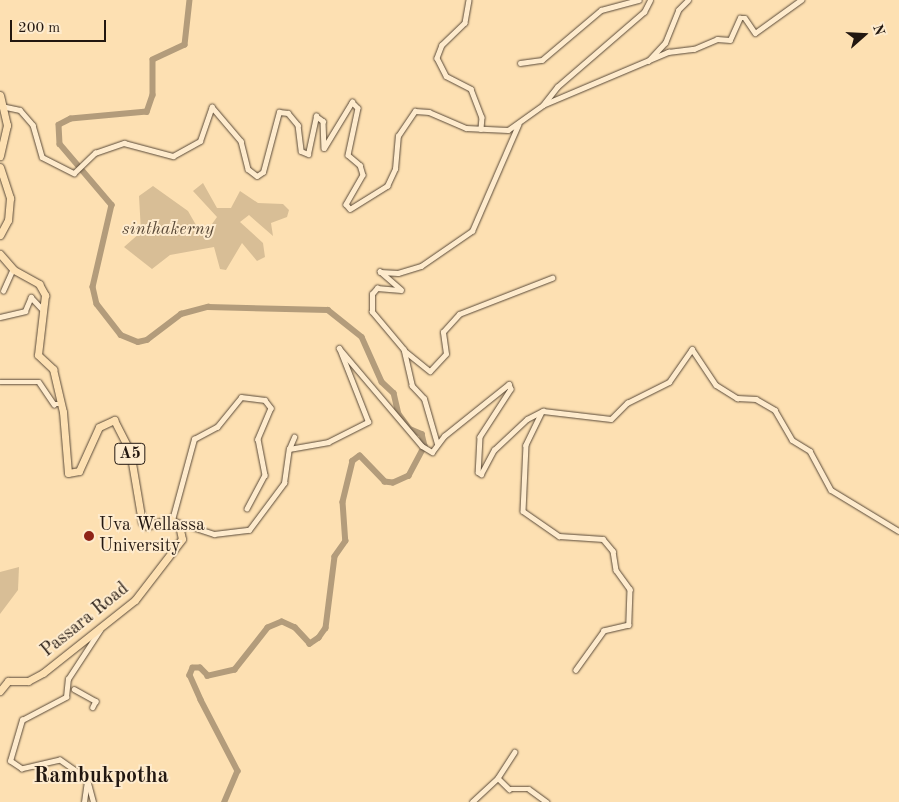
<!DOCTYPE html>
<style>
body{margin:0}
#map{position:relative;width:899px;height:802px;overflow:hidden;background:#fde0b2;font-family:"Old Standard TT",serif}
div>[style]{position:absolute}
.green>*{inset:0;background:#d8be96}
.river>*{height:5.5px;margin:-2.75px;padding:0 2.75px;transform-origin:2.75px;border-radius:2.75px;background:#b39c7b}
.roads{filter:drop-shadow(0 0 1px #594938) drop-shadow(0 0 1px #594938)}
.minor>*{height:4.5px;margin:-2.25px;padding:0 2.25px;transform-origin:2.25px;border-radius:2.25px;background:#feebcd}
.highway>*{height:7px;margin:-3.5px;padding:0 3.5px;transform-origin:3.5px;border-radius:3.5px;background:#fde0b2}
.dots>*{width:14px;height:14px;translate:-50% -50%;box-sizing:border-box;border:2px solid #feebcd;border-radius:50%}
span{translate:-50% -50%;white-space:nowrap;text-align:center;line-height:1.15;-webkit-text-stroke:4px #feebcd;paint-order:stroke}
.shield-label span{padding:1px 4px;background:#feebcd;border:1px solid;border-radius:4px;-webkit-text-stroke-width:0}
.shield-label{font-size:16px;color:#221710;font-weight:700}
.park-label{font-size:18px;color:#594938;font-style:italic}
.poi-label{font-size:18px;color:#221710}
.left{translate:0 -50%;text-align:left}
.street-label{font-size:18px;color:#221710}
.district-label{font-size:22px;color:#221710;font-weight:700}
.north{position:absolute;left:839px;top:10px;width:50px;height:50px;-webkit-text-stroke:4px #feebcd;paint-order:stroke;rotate:71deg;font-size:14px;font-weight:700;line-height:20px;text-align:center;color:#221710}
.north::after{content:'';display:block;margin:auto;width:18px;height:22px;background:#221710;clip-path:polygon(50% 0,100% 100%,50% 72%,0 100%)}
.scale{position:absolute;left:10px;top:20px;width:96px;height:22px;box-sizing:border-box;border:2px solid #221710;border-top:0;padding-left:6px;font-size:15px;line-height:18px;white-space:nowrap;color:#221710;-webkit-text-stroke:4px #feebcd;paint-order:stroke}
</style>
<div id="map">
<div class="green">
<i style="clip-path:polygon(203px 183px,217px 208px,231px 208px,240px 191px,258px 203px,283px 204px,289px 210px,287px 217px,271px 223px,273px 236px,249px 215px,240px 222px,263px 243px,265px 257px,257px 261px,242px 243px,226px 270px,220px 269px,214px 247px,170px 255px,152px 269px,124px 247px,141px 232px,139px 196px,153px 186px,188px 211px,200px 232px,207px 231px,217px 217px,193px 191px)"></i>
<i style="clip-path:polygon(19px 567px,18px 590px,0 614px,0 572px)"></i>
</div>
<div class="river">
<i style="left:190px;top:0;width:45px;rotate:96.3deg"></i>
<i style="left:185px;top:45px;width:35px;rotate:155deg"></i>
<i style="left:153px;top:60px;width:35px;rotate:90deg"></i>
<i style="left:153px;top:95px;width:18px;rotate:109deg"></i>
<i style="left:147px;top:112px;width:76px;rotate:174.7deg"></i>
<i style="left:71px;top:119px;width:13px;rotate:153deg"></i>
<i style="left:59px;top:125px;width:19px;rotate:87deg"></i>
<i style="left:60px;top:144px;width:80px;rotate:49.6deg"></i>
<i style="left:112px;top:205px;width:84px;rotate:103deg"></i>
<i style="left:93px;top:287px;width:17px;rotate:77deg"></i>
<i style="left:97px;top:304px;width:39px;rotate:52deg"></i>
<i style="left:121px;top:335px;width:18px;rotate:22deg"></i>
<i style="left:138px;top:342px;width:9px;rotate:-13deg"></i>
<i style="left:147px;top:340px;width:43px;rotate:-37.4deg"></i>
<i style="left:181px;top:314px;width:28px;rotate:-15deg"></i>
<i style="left:208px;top:307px;width:120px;rotate:1.4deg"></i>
<i style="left:328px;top:310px;width:43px;rotate:38.5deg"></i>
<i style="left:362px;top:337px;width:49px;rotate:66deg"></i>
<i style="left:382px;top:382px;width:16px;rotate:43deg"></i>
<i style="left:394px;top:393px;width:22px;rotate:77deg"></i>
<i style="left:399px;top:414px;width:19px;rotate:54deg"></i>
<i style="left:410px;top:429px;width:13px;rotate:23deg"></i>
<i style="left:422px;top:434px;width:12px;rotate:76deg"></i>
<i style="left:425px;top:446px;width:34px;rotate:118deg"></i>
<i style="left:409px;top:476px;width:17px;rotate:156deg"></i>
<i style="left:393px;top:483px;width:8px;rotate:-173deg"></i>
<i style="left:385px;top:482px;width:36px;rotate:-134deg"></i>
<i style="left:360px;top:456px;width:9px;rotate:144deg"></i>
<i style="left:353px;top:461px;width:42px;rotate:103.7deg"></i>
<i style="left:343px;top:502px;width:39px;rotate:86deg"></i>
<i style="left:346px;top:541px;width:19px;rotate:125deg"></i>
<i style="left:335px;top:557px;width:72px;rotate:97.2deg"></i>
<i style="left:326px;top:628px;width:12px;rotate:125deg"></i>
<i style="left:319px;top:638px;width:11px;rotate:146deg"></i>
<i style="left:310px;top:644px;width:22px;rotate:-133deg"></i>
<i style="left:295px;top:628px;width:14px;rotate:-155deg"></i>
<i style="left:282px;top:622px;width:15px;rotate:157deg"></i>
<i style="left:268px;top:628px;width:53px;rotate:128.2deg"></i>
<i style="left:235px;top:670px;width:28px;rotate:167deg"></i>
<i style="left:208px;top:676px;width:11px;rotate:-135deg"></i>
<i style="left:200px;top:668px;width:7px;rotate:180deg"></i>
<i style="left:193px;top:668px;width:8px;rotate:113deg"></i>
<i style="left:190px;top:675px;width:27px;rotate:66deg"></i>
<i style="left:201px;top:700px;width:80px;rotate:62.5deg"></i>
<i style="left:238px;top:771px;width:34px;rotate:113deg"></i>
</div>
<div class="roads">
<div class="minor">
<i style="left:469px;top:0;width:23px;rotate:100deg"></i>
<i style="left:465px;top:23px;width:32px;rotate:136deg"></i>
<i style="left:442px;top:45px;width:14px;rotate:111deg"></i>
<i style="left:437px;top:58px;width:20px;rotate:63deg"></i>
<i style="left:446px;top:76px;width:28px;rotate:27deg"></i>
<i style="left:471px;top:89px;width:30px;rotate:69deg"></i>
<i style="left:482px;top:117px;width:12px;rotate:95deg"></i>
<i style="left:648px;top:61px;width:25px;rotate:-47deg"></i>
<i style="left:665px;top:43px;width:35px;rotate:-68deg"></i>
<i style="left:678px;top:10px;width:14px;rotate:-45deg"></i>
<i style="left:520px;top:63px;width:22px;rotate:-8deg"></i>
<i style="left:542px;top:60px;width:77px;rotate:-40.3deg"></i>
<i style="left:601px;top:10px;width:39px;rotate:-15deg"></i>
<i style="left:545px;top:104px;width:134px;rotate:-22.9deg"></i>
<i style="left:668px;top:52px;width:26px;rotate:-7deg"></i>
<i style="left:694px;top:49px;width:25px;rotate:-23deg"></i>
<i style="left:717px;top:39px;width:13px;rotate:4deg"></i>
<i style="left:730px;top:40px;width:24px;rotate:-66deg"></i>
<i style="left:740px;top:18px;width:5px"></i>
<i style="left:745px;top:18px;width:18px;rotate:56deg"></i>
<i style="left:755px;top:33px;width:57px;rotate:-35.7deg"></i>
<i style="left:6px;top:107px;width:14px;rotate:12deg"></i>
<i style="left:20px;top:110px;width:20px;rotate:49deg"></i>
<i style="left:33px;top:125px;width:33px;rotate:74deg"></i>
<i style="left:42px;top:157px;width:36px;rotate:27deg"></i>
<i style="left:74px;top:173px;width:29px;rotate:-44deg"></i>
<i style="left:95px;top:153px;width:31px;rotate:-19deg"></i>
<i style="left:124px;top:143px;width:51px;rotate:14.9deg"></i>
<i style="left:173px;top:156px;width:31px;rotate:-29deg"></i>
<i style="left:200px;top:141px;width:36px;rotate:-71deg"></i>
<i style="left:212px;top:107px;width:45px;rotate:49.5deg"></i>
<i style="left:241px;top:141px;width:29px;rotate:76deg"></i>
<i style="left:248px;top:169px;width:11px;rotate:38deg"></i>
<i style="left:257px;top:176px;width:7px;rotate:-34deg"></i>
<i style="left:263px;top:172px;width:62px;rotate:-75.1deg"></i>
<i style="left:279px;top:112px;width:9px;rotate:6deg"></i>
<i style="left:288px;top:113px;width:16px;rotate:50deg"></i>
<i style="left:298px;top:125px;width:26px;rotate:83deg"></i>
<i style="left:301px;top:151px;width:8px;rotate:23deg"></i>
<i style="left:308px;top:154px;width:39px;rotate:-78deg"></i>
<i style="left:316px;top:116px;width:9px;rotate:36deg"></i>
<i style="left:323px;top:121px;width:27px;rotate:88deg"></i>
<i style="left:324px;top:148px;width:54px;rotate:-58.7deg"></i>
<i style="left:352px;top:102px;width:8px;rotate:45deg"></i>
<i style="left:358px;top:108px;width:48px;rotate:102deg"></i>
<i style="left:348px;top:155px;width:16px;rotate:40deg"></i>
<i style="left:360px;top:165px;width:10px;rotate:73deg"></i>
<i style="left:363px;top:175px;width:34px;rotate:120deg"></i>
<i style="left:346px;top:204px;width:6px;rotate:51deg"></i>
<i style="left:350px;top:209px;width:44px;rotate:-31.9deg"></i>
<i style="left:387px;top:186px;width:19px;rotate:-65deg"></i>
<i style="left:395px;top:169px;width:33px;rotate:-85deg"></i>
<i style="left:398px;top:136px;width:30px;rotate:-56deg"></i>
<i style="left:415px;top:111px;width:14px;rotate:4deg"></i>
<i style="left:429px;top:112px;width:40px;rotate:23.4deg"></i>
<i style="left:466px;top:128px;width:42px;rotate:2.7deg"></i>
<i style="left:508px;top:130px;width:43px;rotate:-35.5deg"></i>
<i style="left:543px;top:105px;width:23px;rotate:-52deg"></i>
<i style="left:557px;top:87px;width:115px;rotate:-40.8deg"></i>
<i style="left:644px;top:12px;width:13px;rotate:-63deg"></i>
<i style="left:3px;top:291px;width:24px;rotate:-66deg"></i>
<i style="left:0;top:317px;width:26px;rotate:-13deg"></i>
<i style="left:25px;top:311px;width:15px;rotate:-67deg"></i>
<i style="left:31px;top:297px;width:19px;rotate:47deg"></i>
<i style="left:405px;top:351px;width:32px;rotate:39deg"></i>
<i style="left:430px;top:371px;width:23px;rotate:-47deg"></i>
<i style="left:446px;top:354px;width:22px;rotate:-98deg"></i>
<i style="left:443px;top:332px;width:24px;rotate:-48deg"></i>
<i style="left:459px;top:314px;width:100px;rotate:-21.2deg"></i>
<i style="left:0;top:382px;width:39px"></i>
<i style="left:39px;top:382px;width:27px;rotate:56deg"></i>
<i style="left:54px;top:404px;width:6px"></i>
<i style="left:542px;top:412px;width:37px;rotate:116deg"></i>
<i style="left:526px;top:445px;width:66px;rotate:92.6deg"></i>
<i style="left:523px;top:511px;width:44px;rotate:34.8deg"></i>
<i style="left:559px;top:536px;width:44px;rotate:3.9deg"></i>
<i style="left:603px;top:539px;width:16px;rotate:50deg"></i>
<i style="left:613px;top:551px;width:19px;rotate:81deg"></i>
<i style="left:616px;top:570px;width:24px;rotate:54deg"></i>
<i style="left:630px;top:589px;width:36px;rotate:92deg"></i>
<i style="left:629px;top:625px;width:26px;rotate:167deg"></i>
<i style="left:604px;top:631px;width:48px;rotate:125.7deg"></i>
<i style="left:437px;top:444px;width:47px;rotate:-106.1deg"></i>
<i style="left:424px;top:399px;width:18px;rotate:-133deg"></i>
<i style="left:412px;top:386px;width:37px;rotate:-103deg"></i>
<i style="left:404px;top:350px;width:50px;rotate:-130.1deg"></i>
<i style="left:372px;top:312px;width:18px;rotate:-90deg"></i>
<i style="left:372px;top:294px;width:8px;rotate:-50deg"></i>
<i style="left:377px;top:288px;width:24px;rotate:5deg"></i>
<i style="left:401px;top:290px;width:28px;rotate:-139deg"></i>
<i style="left:380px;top:272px;width:18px;rotate:3deg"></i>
<i style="left:398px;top:273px;width:24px;rotate:-17deg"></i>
<i style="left:421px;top:266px;width:62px;rotate:-34.5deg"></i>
<i style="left:472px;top:231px;width:116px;rotate:-66.5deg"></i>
<i style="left:289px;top:449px;width:13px;rotate:-67deg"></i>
<i style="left:172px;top:520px;width:84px;rotate:-74.8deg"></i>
<i style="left:194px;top:439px;width:26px;rotate:-28deg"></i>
<i style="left:217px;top:427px;width:38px;rotate:-51deg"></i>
<i style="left:241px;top:397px;width:24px;rotate:7deg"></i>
<i style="left:265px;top:400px;width:10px;rotate:53deg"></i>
<i style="left:271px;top:408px;width:34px;rotate:113deg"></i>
<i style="left:258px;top:439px;width:37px;rotate:79deg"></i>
<i style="left:265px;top:475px;width:38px;rotate:118deg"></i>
<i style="left:177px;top:522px;width:39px;rotate:18deg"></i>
<i style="left:214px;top:534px;width:35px;rotate:-7deg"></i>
<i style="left:249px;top:530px;width:59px;rotate:-53.3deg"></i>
<i style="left:284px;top:483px;width:34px;rotate:-82deg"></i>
<i style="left:289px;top:449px;width:40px;rotate:-10deg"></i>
<i style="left:328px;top:442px;width:45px;rotate:-26.6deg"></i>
<i style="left:368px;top:422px;width:79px;rotate:-111.4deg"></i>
<i style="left:339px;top:348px;width:128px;rotate:49.7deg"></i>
<i style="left:422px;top:446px;width:12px;rotate:31deg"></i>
<i style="left:432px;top:452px;width:20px;rotate:-53deg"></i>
<i style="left:444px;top:436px;width:83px;rotate:-38.7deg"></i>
<i style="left:509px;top:384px;width:5px;rotate:68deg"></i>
<i style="left:511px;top:389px;width:57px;rotate:122.9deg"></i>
<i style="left:480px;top:437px;width:35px;rotate:93deg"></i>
<i style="left:478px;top:472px;width:4px;rotate:34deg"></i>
<i style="left:481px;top:474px;width:27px;rotate:-62deg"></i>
<i style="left:494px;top:450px;width:45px;rotate:-43.2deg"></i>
<i style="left:527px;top:419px;width:18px;rotate:-27deg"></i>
<i style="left:543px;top:411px;width:68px;rotate:6.7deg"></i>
<i style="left:611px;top:419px;width:23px;rotate:-45deg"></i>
<i style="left:627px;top:403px;width:47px;rotate:-26.6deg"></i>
<i style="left:669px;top:382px;width:40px;rotate:-55.1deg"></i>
<i style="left:692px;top:349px;width:43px;rotate:56.3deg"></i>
<i style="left:716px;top:385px;width:25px;rotate:32deg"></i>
<i style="left:737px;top:398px;width:19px;rotate:3deg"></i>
<i style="left:756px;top:399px;width:22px;rotate:30deg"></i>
<i style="left:775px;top:410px;width:34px;rotate:60deg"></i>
<i style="left:792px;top:440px;width:21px;rotate:31deg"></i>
<i style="left:810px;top:451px;width:44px;rotate:61.7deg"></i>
<i style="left:831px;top:490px;width:79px;rotate:31.1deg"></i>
<i style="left:74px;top:689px;width:25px;rotate:29deg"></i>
<i style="left:96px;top:701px;width:7px;rotate:117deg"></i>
<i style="left:515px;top:752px;width:31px;rotate:123deg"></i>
<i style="left:498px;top:778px;width:16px;rotate:45deg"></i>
<i style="left:509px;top:789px;width:20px"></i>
<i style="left:529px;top:789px;width:22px;rotate:36deg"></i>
<i style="left:84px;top:802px;width:21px;rotate:-82deg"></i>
<i style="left:93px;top:802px;width:24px;rotate:-105deg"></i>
<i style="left:87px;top:779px;width:33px;rotate:-145deg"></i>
<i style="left:60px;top:760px;width:39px;rotate:167deg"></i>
<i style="left:22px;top:769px;width:14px;rotate:-146deg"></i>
<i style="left:10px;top:761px;width:43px;rotate:-73.7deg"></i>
<i style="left:22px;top:720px;width:50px;rotate:-27.6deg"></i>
<i style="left:66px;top:697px;width:18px;rotate:-84deg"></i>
<i style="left:68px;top:679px;width:59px;rotate:-56.9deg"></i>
<i style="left:472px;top:802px;width:35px;rotate:-43deg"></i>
</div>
<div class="highway">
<i style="left:0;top:95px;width:31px;rotate:77deg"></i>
<i style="left:7px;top:125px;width:32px;rotate:103deg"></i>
<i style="left:0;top:167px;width:33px;rotate:72deg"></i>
<i style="left:10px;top:198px;width:22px;rotate:95deg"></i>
<i style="left:8px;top:220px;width:17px;rotate:118deg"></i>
<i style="left:0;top:254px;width:21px;rotate:49deg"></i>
<i style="left:14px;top:270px;width:29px;rotate:29deg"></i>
<i style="left:39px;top:284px;width:13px;rotate:61deg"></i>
<i style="left:45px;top:295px;width:60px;rotate:96.7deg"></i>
<i style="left:38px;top:355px;width:21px;rotate:43deg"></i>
<i style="left:53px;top:369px;width:44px;rotate:76.9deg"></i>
<i style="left:63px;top:412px;width:61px;rotate:85.3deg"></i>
<i style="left:68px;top:473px;width:11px;rotate:-10deg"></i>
<i style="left:79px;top:471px;width:48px;rotate:-65.6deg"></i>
<i style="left:99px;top:427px;width:17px;rotate:-25deg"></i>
<i style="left:114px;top:420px;width:35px;rotate:63deg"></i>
<i style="left:130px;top:451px;width:72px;rotate:80.4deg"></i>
<i style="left:142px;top:522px;width:6px;rotate:39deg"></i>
<i style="left:147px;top:526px;width:24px;rotate:-17deg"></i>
<i style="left:170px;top:519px;width:11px;rotate:34deg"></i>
<i style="left:179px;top:525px;width:14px;rotate:78deg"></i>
<i style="left:182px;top:539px;width:77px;rotate:127.6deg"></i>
<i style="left:135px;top:600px;width:117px;rotate:141.6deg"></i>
<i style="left:43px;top:673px;width:17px;rotate:152deg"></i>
<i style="left:28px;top:681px;width:20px;rotate:180deg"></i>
<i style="left:8px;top:681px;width:13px;rotate:129deg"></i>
</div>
</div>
<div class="dots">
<i style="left:89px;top:536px;background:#8f2418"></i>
</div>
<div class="shield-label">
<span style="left:130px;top:454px">A5</span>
</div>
<div class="park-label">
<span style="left:168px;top:229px">sinthakerny</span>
</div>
<div class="poi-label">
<span class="left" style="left:99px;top:536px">Uva Wellassa<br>University</span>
</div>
<div class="street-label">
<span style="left:85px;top:620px;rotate:-39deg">Passara Road</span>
</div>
<div class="district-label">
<span style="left:101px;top:777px">Rambukpotha</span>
</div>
<div class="north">N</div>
<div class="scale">200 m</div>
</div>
